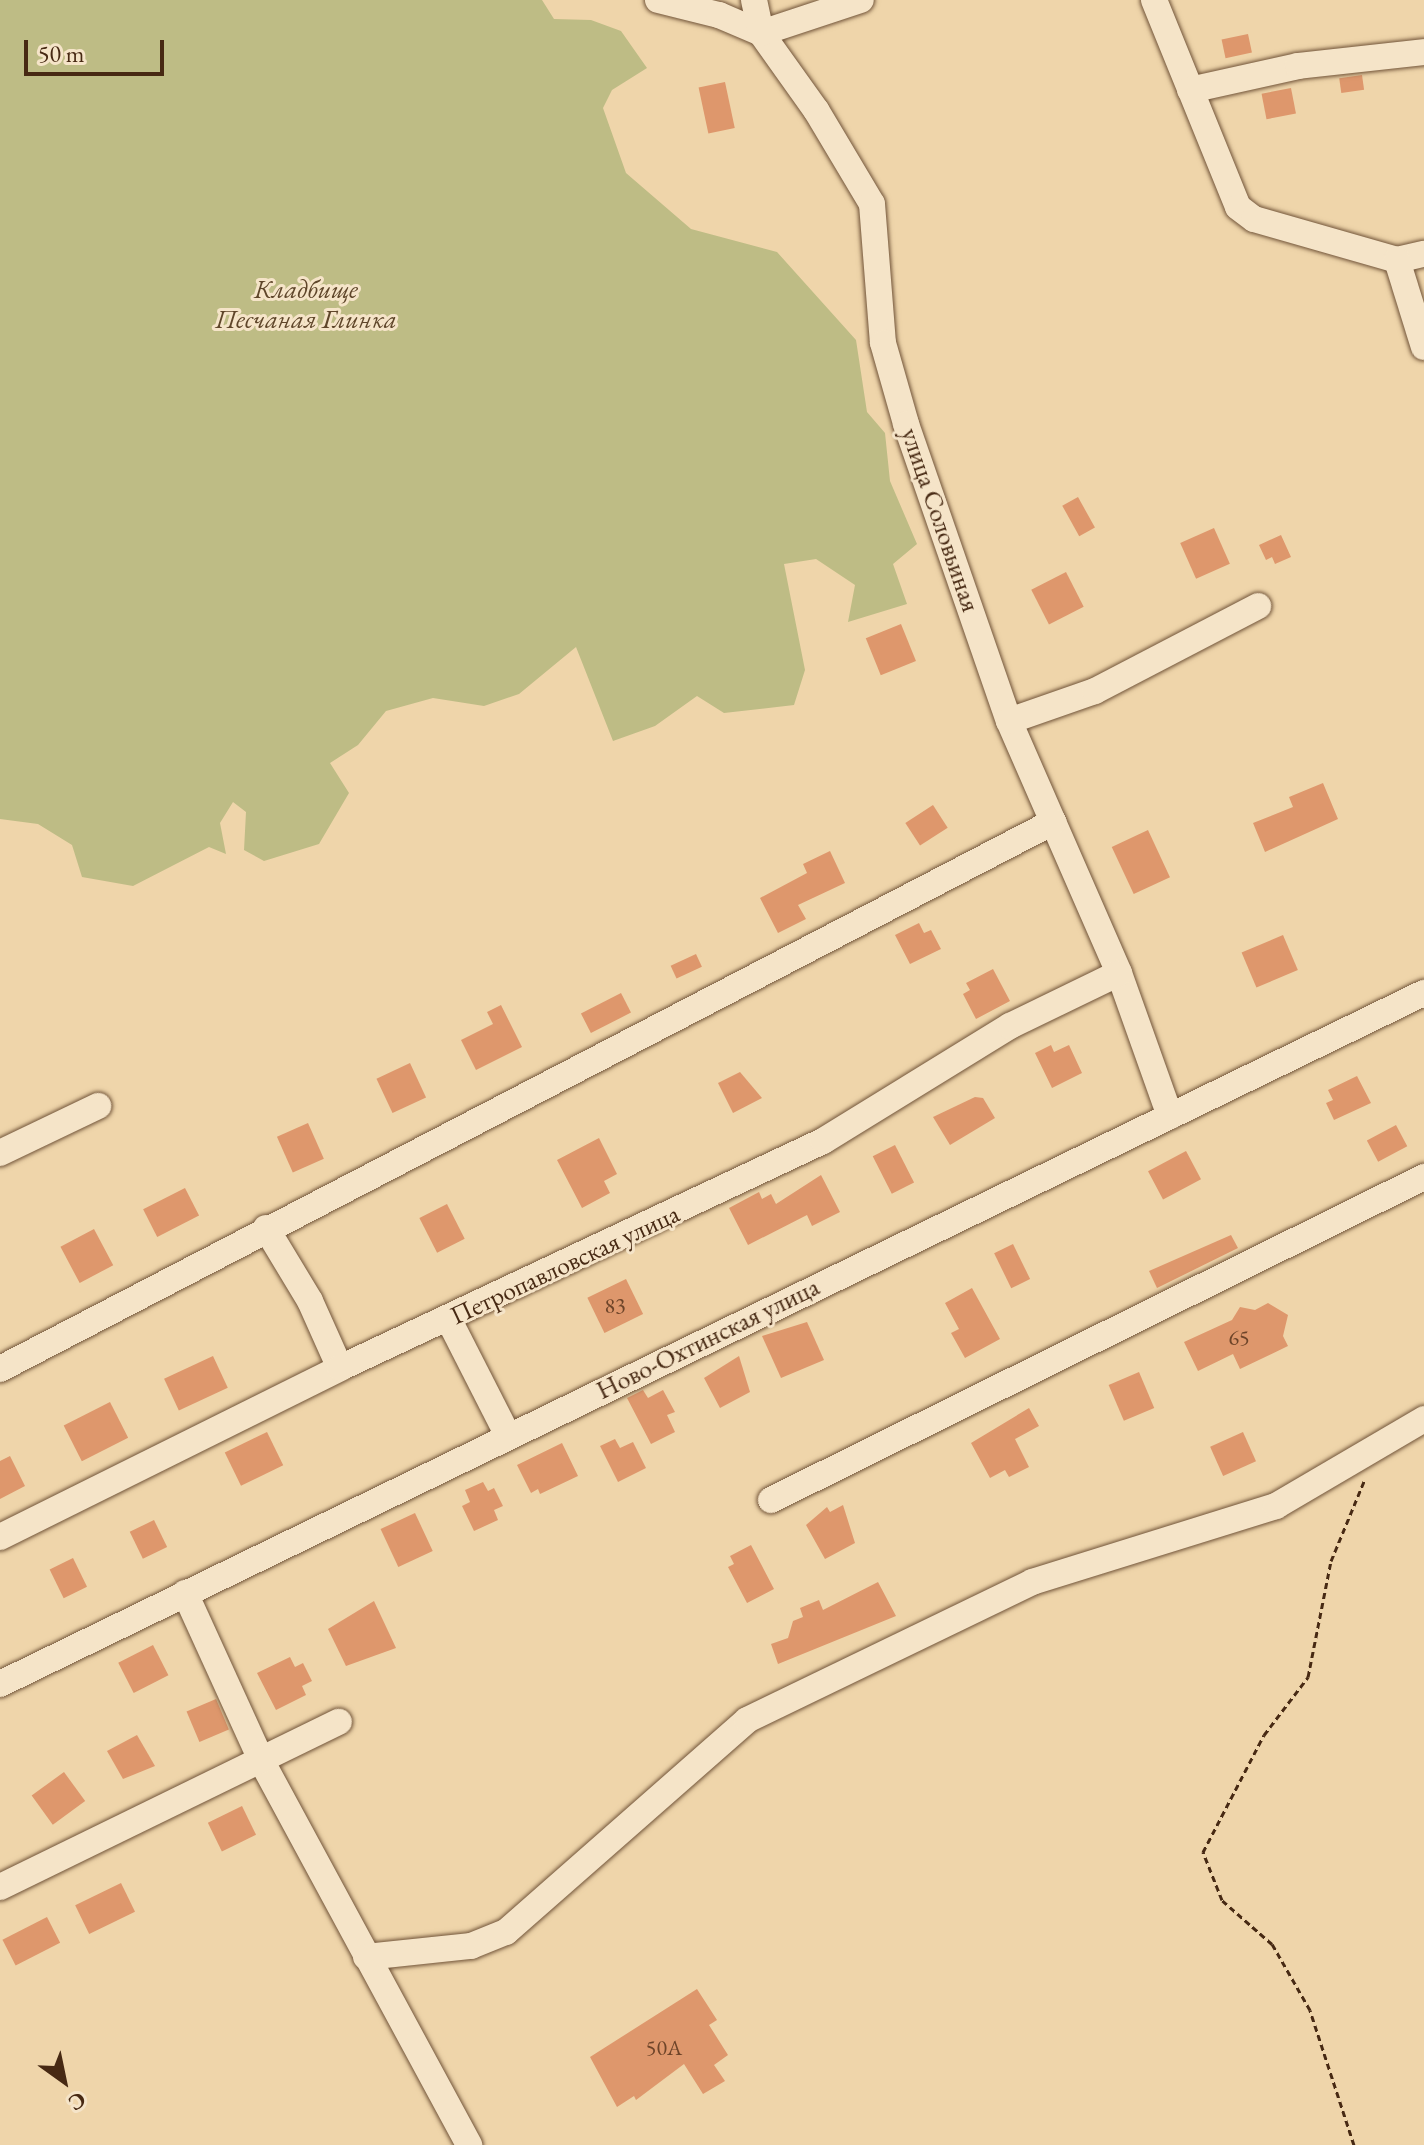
<!DOCTYPE html>
<meta charset="utf-8">
<style>
body{margin:0}
#map{position:relative;width:1424px;height:2145px;overflow:hidden;background:#efd5aa;font-family:"EB Garamond",serif}
div>[style]{position:absolute}
.green>*{inset:0;background:#bebc85}
.building>*{inset:0;background:#de976c;transform-origin:0 0}
.path>*{height:3px;margin-top:-1.5px;transform-origin:0;background:repeating-linear-gradient(90deg,#472913 0 6px,transparent 0 10px)}
.roads{filter:drop-shadow(0 0 2px #715439) drop-shadow(0 0 2px #715439)}
.minor>*{height:26px;margin:-13px;padding:0 13px;transform-origin:13px;border-radius:13px;background:#f5e4c8}
span{translate:-50% -50%;white-space:nowrap;text-align:center;line-height:1.15;-webkit-text-stroke:6px #f5e4c8;paint-order:stroke}
.number-label{font-size:22px;color:#6d4429}
.number-label span{-webkit-text-stroke-width:0}
.park-label{font-size:26px;color:#5f462a;font-style:italic}
.street-label{font-size:26px;color:#472913}
.north{position:absolute;left:24px;top:2041px;width:80px;height:80px;-webkit-text-stroke:6px #f5e4c8;paint-order:stroke;rotate:147deg;font-size:22px;font-weight:700;line-height:32px;text-align:center;color:#472913}
.north::after{content:'';display:block;margin:auto;width:28px;height:36px;background:#472913;clip-path:polygon(50% 0,100% 100%,50% 72%,0 100%)}
.scale{position:absolute;left:24px;top:40px;width:140px;height:36px;box-sizing:border-box;border:4px solid #472913;border-top:0;padding-left:10px;font-size:24px;line-height:28px;white-space:nowrap;color:#472913;-webkit-text-stroke:6px #f5e4c8;paint-order:stroke}
</style>
<div id="map">
<div class="green">
<i style="clip-path:polygon(0 0,542px 0,554px 19px,591px 20px,621px 31px,647px 68px,612px 90px,603px 108px,626px 173px,691px 229px,777px 252px,856px 340px,867px 412px,885px 433px,890px 481px,917px 544px,893px 564px,907px 604px,848px 622px,855px 585px,816px 559px,784px 564px,805px 670px,794px 705px,724px 713px,697px 696px,655px 726px,613px 741px,576px 647px,519px 694px,484px 706px,433px 698px,386px 711px,358px 745px,330px 763px,349px 793px,319px 844px,264px 861px,244px 850px,246px 812px,233px 802px,220px 823px,226px 854px,209px 847px,133px 886px,82px 877px,72px 845px,38px 824px,0 819px)"></i>
</div>
<div class="building">
<i style="left:1248px;top:34px;width:19px;height:27px;rotate:78deg"></i>
<i style="left:1362px;top:75px;width:15px;height:23px;rotate:82deg"></i>
<i style="left:725px;top:82px;width:47px;height:27px;rotate:78deg"></i>
<i style="left:1291px;top:88px;width:26px;height:30px;rotate:79deg"></i>
<i style="left:1078px;top:497px;width:35px;height:18px;rotate:61deg"></i>
<i style="left:1214px;top:528px;width:39px;height:37px;rotate:66deg"></i>
<i style="clip-path:polygon(1281px 535px,1291px 557px,1275px 564px,1272px 557px,1266px 560px,1259px 545px)"></i>
<i style="left:1066px;top:572px;width:39px;height:39px;rotate:63deg"></i>
<i style="left:901px;top:624px;width:40px;height:38px;rotate:68deg"></i>
<i style="clip-path:polygon(1323px 783px,1338px 819px,1265px 852px,1253px 823px,1293px 807px,1289px 797px)"></i>
<i style="left:933px;top:805px;width:27px;height:33px;rotate:57deg"></i>
<i style="left:1148px;top:830px;width:52px;height:40px;rotate:65deg"></i>
<i style="clip-path:polygon(830px 851px,845px 883px,798px 905px,806px 919px,778px 933px,760px 898px,807px 873px,803px 864px)"></i>
<i style="clip-path:polygon(919px 923px,924px 933px,931px 930px,941px 949px,910px 964px,895px 935px)"></i>
<i style="left:1283px;top:935px;width:38px;height:45px;rotate:67deg"></i>
<i style="left:696px;top:954px;width:14px;height:28px;rotate:65deg"></i>
<i style="clip-path:polygon(993px 969px,1010px 1001px,976px 1019px,963px 994px,970px 990px,966px 983px)"></i>
<i style="left:621px;top:993px;width:22px;height:45px;rotate:63deg"></i>
<i style="clip-path:polygon(501px 1005px,522px 1047px,476px 1070px,461px 1040px,493px 1024px,487px 1012px)"></i>
<i style="clip-path:polygon(1051px 1045px,1054px 1052px,1069px 1045px,1082px 1073px,1052px 1088px,1035px 1053px)"></i>
<i style="left:410px;top:1063px;width:38px;height:37px;rotate:65deg"></i>
<i style="clip-path:polygon(740px 1072px,762px 1098px,733px 1113px,718px 1083px)"></i>
<i style="clip-path:polygon(1357px 1076px,1371px 1103px,1334px 1120px,1326px 1103px,1333px 1100px,1328px 1090px)"></i>
<i style="clip-path:polygon(975px 1097px,983px 1098px,995px 1118px,950px 1145px,933px 1117px)"></i>
<i style="left:308px;top:1123px;width:39px;height:34px;rotate:66deg"></i>
<i style="left:1396px;top:1125px;width:24px;height:33px;rotate:62deg"></i>
<i style="clip-path:polygon(599px 1138px,617px 1174px,604px 1181px,610px 1193px,582px 1208px,557px 1160px)"></i>
<i style="left:895px;top:1145px;width:42px;height:25px;rotate:63deg"></i>
<i style="left:1186px;top:1151px;width:32px;height:43px;rotate:62deg"></i>
<i style="clip-path:polygon(821px 1175px,840px 1212px,812px 1226px,807px 1215px,748px 1245px,729px 1208px,759px 1192px,762px 1199px,771px 1194px,776px 1204px)"></i>
<i style="left:185px;top:1188px;width:31px;height:47px;rotate:63deg"></i>
<i style="left:447px;top:1204px;width:39px;height:31px;rotate:63deg"></i>
<i style="left:94px;top:1229px;width:41px;height:38px;rotate:62deg"></i>
<i style="clip-path:polygon(1231px 1235px,1238px 1248px,1157px 1288px,1149px 1271px)"></i>
<i style="left:1013px;top:1244px;width:39px;height:21px;rotate:64deg"></i>
<i style="left:626px;top:1279px;width:39px;height:43px;rotate:64deg"></i>
<i style="clip-path:polygon(972px 1288px,1000px 1339px,965px 1358px,951px 1333px,959px 1329px,945px 1303px)"></i>
<i style="clip-path:polygon(1268px 1303px,1288px 1315px,1283px 1336px,1288px 1346px,1240px 1369px,1233px 1354px,1198px 1371px,1184px 1342px,1232px 1320px,1240px 1307px,1255px 1310px)"></i>
<i style="clip-path:polygon(807px 1322px,824px 1360px,781px 1378px,762px 1336px)"></i>
<i style="left:213px;top:1356px;width:35px;height:54px;rotate:65deg"></i>
<i style="clip-path:polygon(739px 1356px,750px 1392px,720px 1408px,704px 1378px)"></i>
<i style="left:1139px;top:1372px;width:39px;height:33px;rotate:67deg"></i>
<i style="clip-path:polygon(643px 1390px,648px 1398px,663px 1390px,675px 1412px,667px 1415px,675px 1432px,651px 1444px,627px 1398px)"></i>
<i style="left:110px;top:1402px;width:40px;height:52px;rotate:63deg"></i>
<i style="clip-path:polygon(1029px 1408px,1039px 1426px,1015px 1439px,1029px 1467px,1009px 1477px,1005px 1470px,990px 1478px,971px 1443px)"></i>
<i style="left:267px;top:1432px;width:37px;height:47px;rotate:64deg"></i>
<i style="left:1243px;top:1432px;width:32px;height:36px;rotate:66deg"></i>
<i style="clip-path:polygon(615px 1439px,620px 1448px,633px 1442px,646px 1468px,618px 1482px,600px 1446px)"></i>
<i style="clip-path:polygon(562px 1443px,578px 1476px,540px 1494px,538px 1489px,531px 1493px,517px 1465px)"></i>
<i style="clip-path:polygon(10px 1456px,25px 1486px,0 1499px,0 1461px)"></i>
<i style="clip-path:polygon(483px 1482px,488px 1491px,494px 1488px,503px 1506px,494px 1510px,498px 1520px,474px 1531px,462px 1506px,470px 1502px,465px 1490px)"></i>
<i style="clip-path:polygon(843px 1505px,855px 1543px,825px 1559px,806px 1525px,827px 1507px,830px 1512px)"></i>
<i style="left:415px;top:1513px;width:42px;height:38px;rotate:65deg"></i>
<i style="left:154px;top:1520px;width:30px;height:27px;rotate:64deg"></i>
<i style="clip-path:polygon(751px 1545px,774px 1589px,747px 1603px,728px 1567px,734px 1564px,730px 1556px)"></i>
<i style="left:73px;top:1558px;width:32px;height:26px;rotate:64deg"></i>
<i style="clip-path:polygon(878px 1582px,896px 1616px,778px 1664px,771px 1644px,788px 1638px,793px 1621px,803px 1617px,800px 1608px,819px 1600px,823px 1610px)"></i>
<i style="clip-path:polygon(374px 1601px,396px 1648px,346px 1666px,328px 1629px)"></i>
<i style="left:153px;top:1645px;width:34px;height:39px;rotate:63deg"></i>
<i style="clip-path:polygon(290px 1657px,295px 1667px,303px 1663px,312px 1681px,302px 1686px,306px 1695px,276px 1710px,257px 1673px)"></i>
<i style="left:216px;top:1699px;width:33px;height:32px;rotate:67deg"></i>
<i style="clip-path:polygon(137px 1735px,155px 1766px,123px 1779px,107px 1751px)"></i>
<i style="left:64px;top:1772px;width:36px;height:40px;rotate:54deg"></i>
<i style="left:242px;top:1806px;width:32px;height:38px;rotate:64deg"></i>
<i style="left:121px;top:1883px;width:32px;height:51px;rotate:64deg"></i>
<i style="left:47px;top:1917px;width:29px;height:50px;rotate:63deg"></i>
<i style="clip-path:polygon(697px 1989px,717px 2020px,709px 2025px,728px 2055px,714px 2065px,725px 2081px,703px 2094px,684px 2064px,636px 2100px,634px 2096px,617px 2107px,590px 2057px)"></i>
</div>
<div class="path">
<i style="left:1354px;top:2145px;width:142px;rotate:-108.1deg"></i>
<i style="left:1310px;top:2010px;width:76px;rotate:-119.9deg"></i>
<i style="left:1272px;top:1944px;width:67px;rotate:-138.7deg"></i>
<i style="left:1222px;top:1900px;width:52px;rotate:-111.6deg"></i>
<i style="left:1203px;top:1852px;width:132px;rotate:-62.5deg"></i>
<i style="left:1264px;top:1735px;width:73px;rotate:-52.8deg"></i>
<i style="left:1308px;top:1677px;width:118px;rotate:-78.8deg"></i>
<i style="left:1331px;top:1561px;width:89px;rotate:-67.5deg"></i>
</div>
<div class="roads">
<div class="minor">
<i style="left:658px;top:0;width:63px;rotate:13.8deg"></i>
<i style="left:719px;top:15px;width:46px;rotate:23.2deg"></i>
<i style="left:761px;top:33px;width:95px;rotate:54.5deg"></i>
<i style="left:816px;top:110px;width:109px;rotate:59.2deg"></i>
<i style="left:872px;top:204px;width:139px;rotate:85.5deg"></i>
<i style="left:883px;top:343px;width:84px;rotate:74.1deg"></i>
<i style="left:906px;top:424px;width:314px;rotate:70.9deg"></i>
<i style="left:1009px;top:721px;width:275px;rotate:66.4deg"></i>
<i style="left:1119px;top:973px;width:152px;rotate:70.4deg"></i>
<i style="left:754px;top:0;width:34px;rotate:78deg"></i>
<i style="left:1154px;top:0;width:223px;rotate:67.9deg"></i>
<i style="left:1238px;top:207px;width:20px;rotate:37deg"></i>
<i style="left:1254px;top:219px;width:149px;rotate:16deg"></i>
<i style="left:1397px;top:260px;width:28px;rotate:-13deg"></i>
<i style="left:761px;top:33px;width:105px;rotate:-18.3deg"></i>
<i style="left:1190px;top:90px;width:111px;rotate:-12.5deg"></i>
<i style="left:1298px;top:66px;width:127px;rotate:-6.3deg"></i>
<i style="left:1397px;top:260px;width:91px;rotate:72.8deg"></i>
<i style="left:1009px;top:721px;width:91px;rotate:-19.2deg"></i>
<i style="left:1095px;top:691px;width:184px;rotate:-27.5deg"></i>
<i style="left:0;top:1153px;width:109px;rotate:-25.6deg"></i>
<i style="left:266px;top:1228px;width:85px;rotate:58.9deg"></i>
<i style="left:310px;top:1301px;width:73px;rotate:65.9deg"></i>
<i style="left:449px;top:1320px;width:130px;rotate:63deg"></i>
<i style="left:0;top:1369px;width:1187px;rotate:-27.45deg"></i>
<i style="left:771px;top:1500px;width:729px;rotate:-26.32deg"></i>
<i style="left:0;top:1537px;width:380px;rotate:-26.4deg"></i>
<i style="left:340px;top:1368px;width:534px;rotate:-25.17deg"></i>
<i style="left:823px;top:1141px;width:220px;rotate:-31.6deg"></i>
<i style="left:1010px;top:1026px;width:121px;rotate:-25.9deg"></i>
<i style="left:185px;top:1593px;width:183px;rotate:65.5deg"></i>
<i style="left:261px;top:1760px;width:438px;rotate:61.6deg"></i>
<i style="left:0;top:1684px;width:1583px;rotate:-25.89deg"></i>
<i style="left:0;top:1887px;width:377px;rotate:-26deg"></i>
<i style="left:366px;top:1957px;width:106px;rotate:-6deg"></i>
<i style="left:471px;top:1946px;width:38px;rotate:-22deg"></i>
<i style="left:506px;top:1932px;width:321px;rotate:-41.3deg"></i>
<i style="left:747px;top:1720px;width:317px;rotate:-25.8deg"></i>
<i style="left:1032px;top:1582px;width:256px;rotate:-17.3deg"></i>
<i style="left:1276px;top:1506px;width:172px;rotate:-30.4deg"></i>
</div>
</div>
<div class="number-label">
<span style="left:615px;top:1306px">83</span>
<span style="left:1239px;top:1338px">65</span>
<span style="left:664px;top:2048px">50А</span>
</div>
<div class="park-label">
<span style="left:306px;top:305px">Кладбище<br>Песчаная Глинка</span>
</div>
<div class="street-label">
<span style="left:940px;top:520px;rotate:71deg">улица Соловьиная</span>
<span style="left:565px;top:1265px;rotate:-25deg">Петропавловская улица</span>
<span style="left:708px;top:1339px;rotate:-26deg">Ново-Охтинская улица</span>
</div>
<div class="north">С</div>
<div class="scale">50 m</div>
</div>
